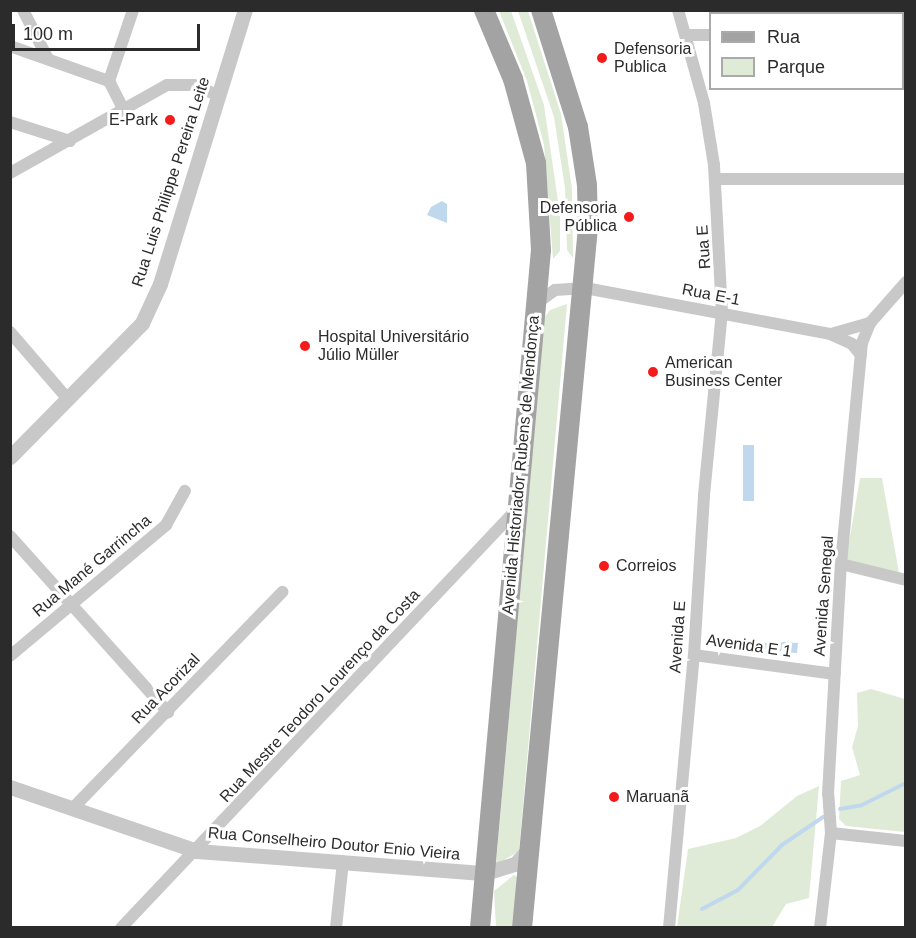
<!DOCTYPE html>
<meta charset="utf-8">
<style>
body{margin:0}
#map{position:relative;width:916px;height:938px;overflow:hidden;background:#fff;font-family:Arial,sans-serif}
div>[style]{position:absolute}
.green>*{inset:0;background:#e0ebd7}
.water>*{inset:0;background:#c0d8ed;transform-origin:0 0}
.stream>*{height:4px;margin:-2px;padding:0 2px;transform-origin:2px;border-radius:2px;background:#c0d8ed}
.minor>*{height:12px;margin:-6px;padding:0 6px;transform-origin:6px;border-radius:6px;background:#c8c8c8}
.tertiary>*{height:15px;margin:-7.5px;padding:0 7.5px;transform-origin:7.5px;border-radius:7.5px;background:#c8c8c8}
.primary>*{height:20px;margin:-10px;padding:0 10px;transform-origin:10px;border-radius:10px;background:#a3a3a3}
.dots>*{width:16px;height:16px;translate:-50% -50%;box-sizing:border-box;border:3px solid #fff;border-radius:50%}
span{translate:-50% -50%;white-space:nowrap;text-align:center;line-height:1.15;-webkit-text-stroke:6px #fff;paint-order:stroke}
.poi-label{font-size:16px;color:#2b2b2b}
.left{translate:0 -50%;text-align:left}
.right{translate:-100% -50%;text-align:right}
.street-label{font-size:16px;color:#2b2b2b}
.frame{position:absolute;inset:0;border:12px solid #2b2b2b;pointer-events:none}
.legend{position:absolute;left:709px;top:12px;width:195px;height:78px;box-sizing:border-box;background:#fff;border:2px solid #aaa;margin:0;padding:8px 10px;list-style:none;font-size:18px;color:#2b2b2b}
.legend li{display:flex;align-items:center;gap:12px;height:30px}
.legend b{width:30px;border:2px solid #aaa}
.scale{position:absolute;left:12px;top:24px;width:188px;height:27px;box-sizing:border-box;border:3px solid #2b2b2b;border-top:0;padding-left:8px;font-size:18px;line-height:21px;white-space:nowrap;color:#2b2b2b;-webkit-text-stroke:4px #fff;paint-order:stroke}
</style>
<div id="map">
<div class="green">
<i style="clip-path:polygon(499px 11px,511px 11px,544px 105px,560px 215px,560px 251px,553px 259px,544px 145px,527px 81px)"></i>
<i style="clip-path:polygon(518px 11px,528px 11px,561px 114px,572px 189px,573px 258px,567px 250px,565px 188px,554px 117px)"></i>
<i style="clip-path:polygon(567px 304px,519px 851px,496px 865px,544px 318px,550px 310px)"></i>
<i style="clip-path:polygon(860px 478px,882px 478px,899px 573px,846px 560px)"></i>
<i style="clip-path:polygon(871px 689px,905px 699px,905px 832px,846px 826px,839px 819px,841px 781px,860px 775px,852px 747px,858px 726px,857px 693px)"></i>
<i style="clip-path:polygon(819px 786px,809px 898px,786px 904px,772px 927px,677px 927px,688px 849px,736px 838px,760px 826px,797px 796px)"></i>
<i style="clip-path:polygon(514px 875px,517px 877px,513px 927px,496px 927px,494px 891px)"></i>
</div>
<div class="water">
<i style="clip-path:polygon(442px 201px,447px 204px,447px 223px,427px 215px,431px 207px)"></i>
<i style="left:743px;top:445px;width:11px;height:56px"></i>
<i style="clip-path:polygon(784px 642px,798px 643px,797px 653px,758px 651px,759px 643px)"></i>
</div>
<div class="stream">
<i style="left:840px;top:809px;width:22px;rotate:-10deg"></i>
<i style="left:862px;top:805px;width:49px;rotate:-26.6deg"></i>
<i style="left:702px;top:909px;width:41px;rotate:-27.8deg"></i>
<i style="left:738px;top:890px;width:63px;rotate:-45.6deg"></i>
<i style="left:782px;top:845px;width:50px;rotate:-34.3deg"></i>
</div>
<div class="minor">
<i style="left:23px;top:10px;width:55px;rotate:63deg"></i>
<i style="left:687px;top:35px;width:23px"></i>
<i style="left:902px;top:40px;width:4px"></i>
<i style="left:10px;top:46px;width:105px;rotate:19.5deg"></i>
<i style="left:109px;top:81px;width:75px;rotate:-71.3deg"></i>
<i style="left:109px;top:81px;width:31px;rotate:63deg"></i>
<i style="left:10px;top:122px;width:63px;rotate:17.6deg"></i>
<i style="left:10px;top:173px;width:180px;rotate:-29.3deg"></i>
<i style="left:167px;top:85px;width:27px"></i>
<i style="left:194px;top:85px;width:26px;rotate:23deg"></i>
<i style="left:716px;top:179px;width:190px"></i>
<i style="left:537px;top:303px;width:22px;rotate:-36deg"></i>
<i style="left:555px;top:290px;width:30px;rotate:-4deg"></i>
<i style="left:585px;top:288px;width:249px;rotate:10.6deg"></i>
<i style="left:830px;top:334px;width:24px;rotate:24deg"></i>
<i style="left:852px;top:344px;width:14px;rotate:51deg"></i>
<i style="left:10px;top:332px;width:87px;rotate:49.2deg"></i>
<i style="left:831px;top:334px;width:41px;rotate:-15.8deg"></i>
<i style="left:10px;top:536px;width:237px;rotate:48.1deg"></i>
<i style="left:841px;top:564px;width:67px;rotate:13.8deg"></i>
<i style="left:694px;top:655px;width:142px;rotate:7.7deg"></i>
<i style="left:10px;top:656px;width:204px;rotate:-40deg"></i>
<i style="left:166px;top:525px;width:39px;rotate:-61deg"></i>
<i style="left:73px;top:808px;width:301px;rotate:-45.9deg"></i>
<i style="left:831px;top:833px;width:75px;rotate:6.1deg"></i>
<i style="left:121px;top:928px;width:575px;rotate:-46.62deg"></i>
<i style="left:336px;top:928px;width:67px;rotate:-84deg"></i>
<i style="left:669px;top:928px;width:274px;rotate:-84.8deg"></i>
<i style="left:694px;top:655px;width:160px;rotate:-86.4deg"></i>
<i style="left:704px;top:495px;width:183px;rotate:-84.4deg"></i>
<i style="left:722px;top:313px;width:148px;rotate:-93.1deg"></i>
<i style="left:714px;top:165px;width:63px;rotate:-99.2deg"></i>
<i style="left:704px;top:103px;width:97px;rotate:-105.6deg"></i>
<i style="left:820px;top:928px;width:96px;rotate:-83.4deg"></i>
<i style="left:831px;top:833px;width:39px;rotate:-94deg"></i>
<i style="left:828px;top:794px;width:230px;rotate:-86.8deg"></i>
<i style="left:841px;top:564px;width:222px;rotate:-84.6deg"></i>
<i style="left:862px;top:343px;width:22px;rotate:-68deg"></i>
<i style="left:870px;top:323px;width:55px;rotate:-48.7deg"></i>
</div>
<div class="tertiary">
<i style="left:10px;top:457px;width:188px;rotate:-45.4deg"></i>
<i style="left:142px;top:323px;width:43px;rotate:-65.2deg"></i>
<i style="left:160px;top:284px;width:287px;rotate:-72.8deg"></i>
<i style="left:10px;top:787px;width:198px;rotate:18.9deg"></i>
<i style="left:197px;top:851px;width:289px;rotate:4.4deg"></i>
<i style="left:485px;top:873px;width:31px;rotate:-17deg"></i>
<i style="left:515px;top:864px;width:19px;rotate:-47deg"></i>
</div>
<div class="primary">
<i style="left:480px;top:928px;width:681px;rotate:-84.86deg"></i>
<i style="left:541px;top:250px;width:87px;rotate:-93.3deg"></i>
<i style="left:536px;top:163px;width:87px;rotate:-105.3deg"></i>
<i style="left:513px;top:79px;width:75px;rotate:-112.8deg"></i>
<i style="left:522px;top:928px;width:704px;rotate:-84.62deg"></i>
<i style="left:588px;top:227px;width:42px;rotate:-91.4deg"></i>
<i style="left:587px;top:185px;width:59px;rotate:-98.8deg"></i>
<i style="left:578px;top:127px;width:123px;rotate:-107.5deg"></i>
</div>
<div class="dots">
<i style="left:602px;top:58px;background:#f51b1b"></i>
<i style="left:170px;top:120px;background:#f51b1b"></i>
<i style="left:629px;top:217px;background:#f51b1b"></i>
<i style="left:305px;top:346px;background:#f51b1b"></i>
<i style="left:653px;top:372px;background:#f51b1b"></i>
<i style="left:604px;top:566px;background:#f51b1b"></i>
<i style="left:614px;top:797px;background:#f51b1b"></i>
</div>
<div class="poi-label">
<span class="left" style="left:614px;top:58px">Defensoria<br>Publica</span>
<span class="right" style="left:158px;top:120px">E-Park</span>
<span class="right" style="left:617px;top:217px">Defensoria<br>Pública</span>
<span class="left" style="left:318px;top:346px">Hospital Universitário<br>Júlio Müller</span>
<span class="left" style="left:665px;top:372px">American<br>Business Center</span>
<span class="left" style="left:616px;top:566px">Correios</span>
<span class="left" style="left:626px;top:797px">Maruanã</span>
</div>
<div class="street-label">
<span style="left:171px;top:182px;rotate:-72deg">Rua Luis Philippe Pereira Leite</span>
<span style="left:704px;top:247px;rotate:-94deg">Rua E</span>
<span style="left:711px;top:295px;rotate:11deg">Rua E-1</span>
<span style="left:521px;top:465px;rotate:-85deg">Avenida Historiador Rubens de Mendonça</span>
<span style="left:92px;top:566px;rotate:-40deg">Rua Mané Garrincha</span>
<span style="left:824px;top:596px;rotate:-86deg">Avenida Senegal</span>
<span style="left:678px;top:637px;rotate:-86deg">Avenida E</span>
<span style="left:749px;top:646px;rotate:8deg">Avenida E 1</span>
<span style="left:166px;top:689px;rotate:-46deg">Rua Acorizal</span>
<span style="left:320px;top:696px;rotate:-47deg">Rua Mestre Teodoro Lourenço da Costa</span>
<span style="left:334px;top:844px;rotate:5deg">Rua Conselheiro Doutor Enio Vieira</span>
</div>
<div class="frame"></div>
<ul class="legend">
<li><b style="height:8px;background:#a3a3a3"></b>Rua</li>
<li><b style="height:16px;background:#e0ebd7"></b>Parque</li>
</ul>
<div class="scale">100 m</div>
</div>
